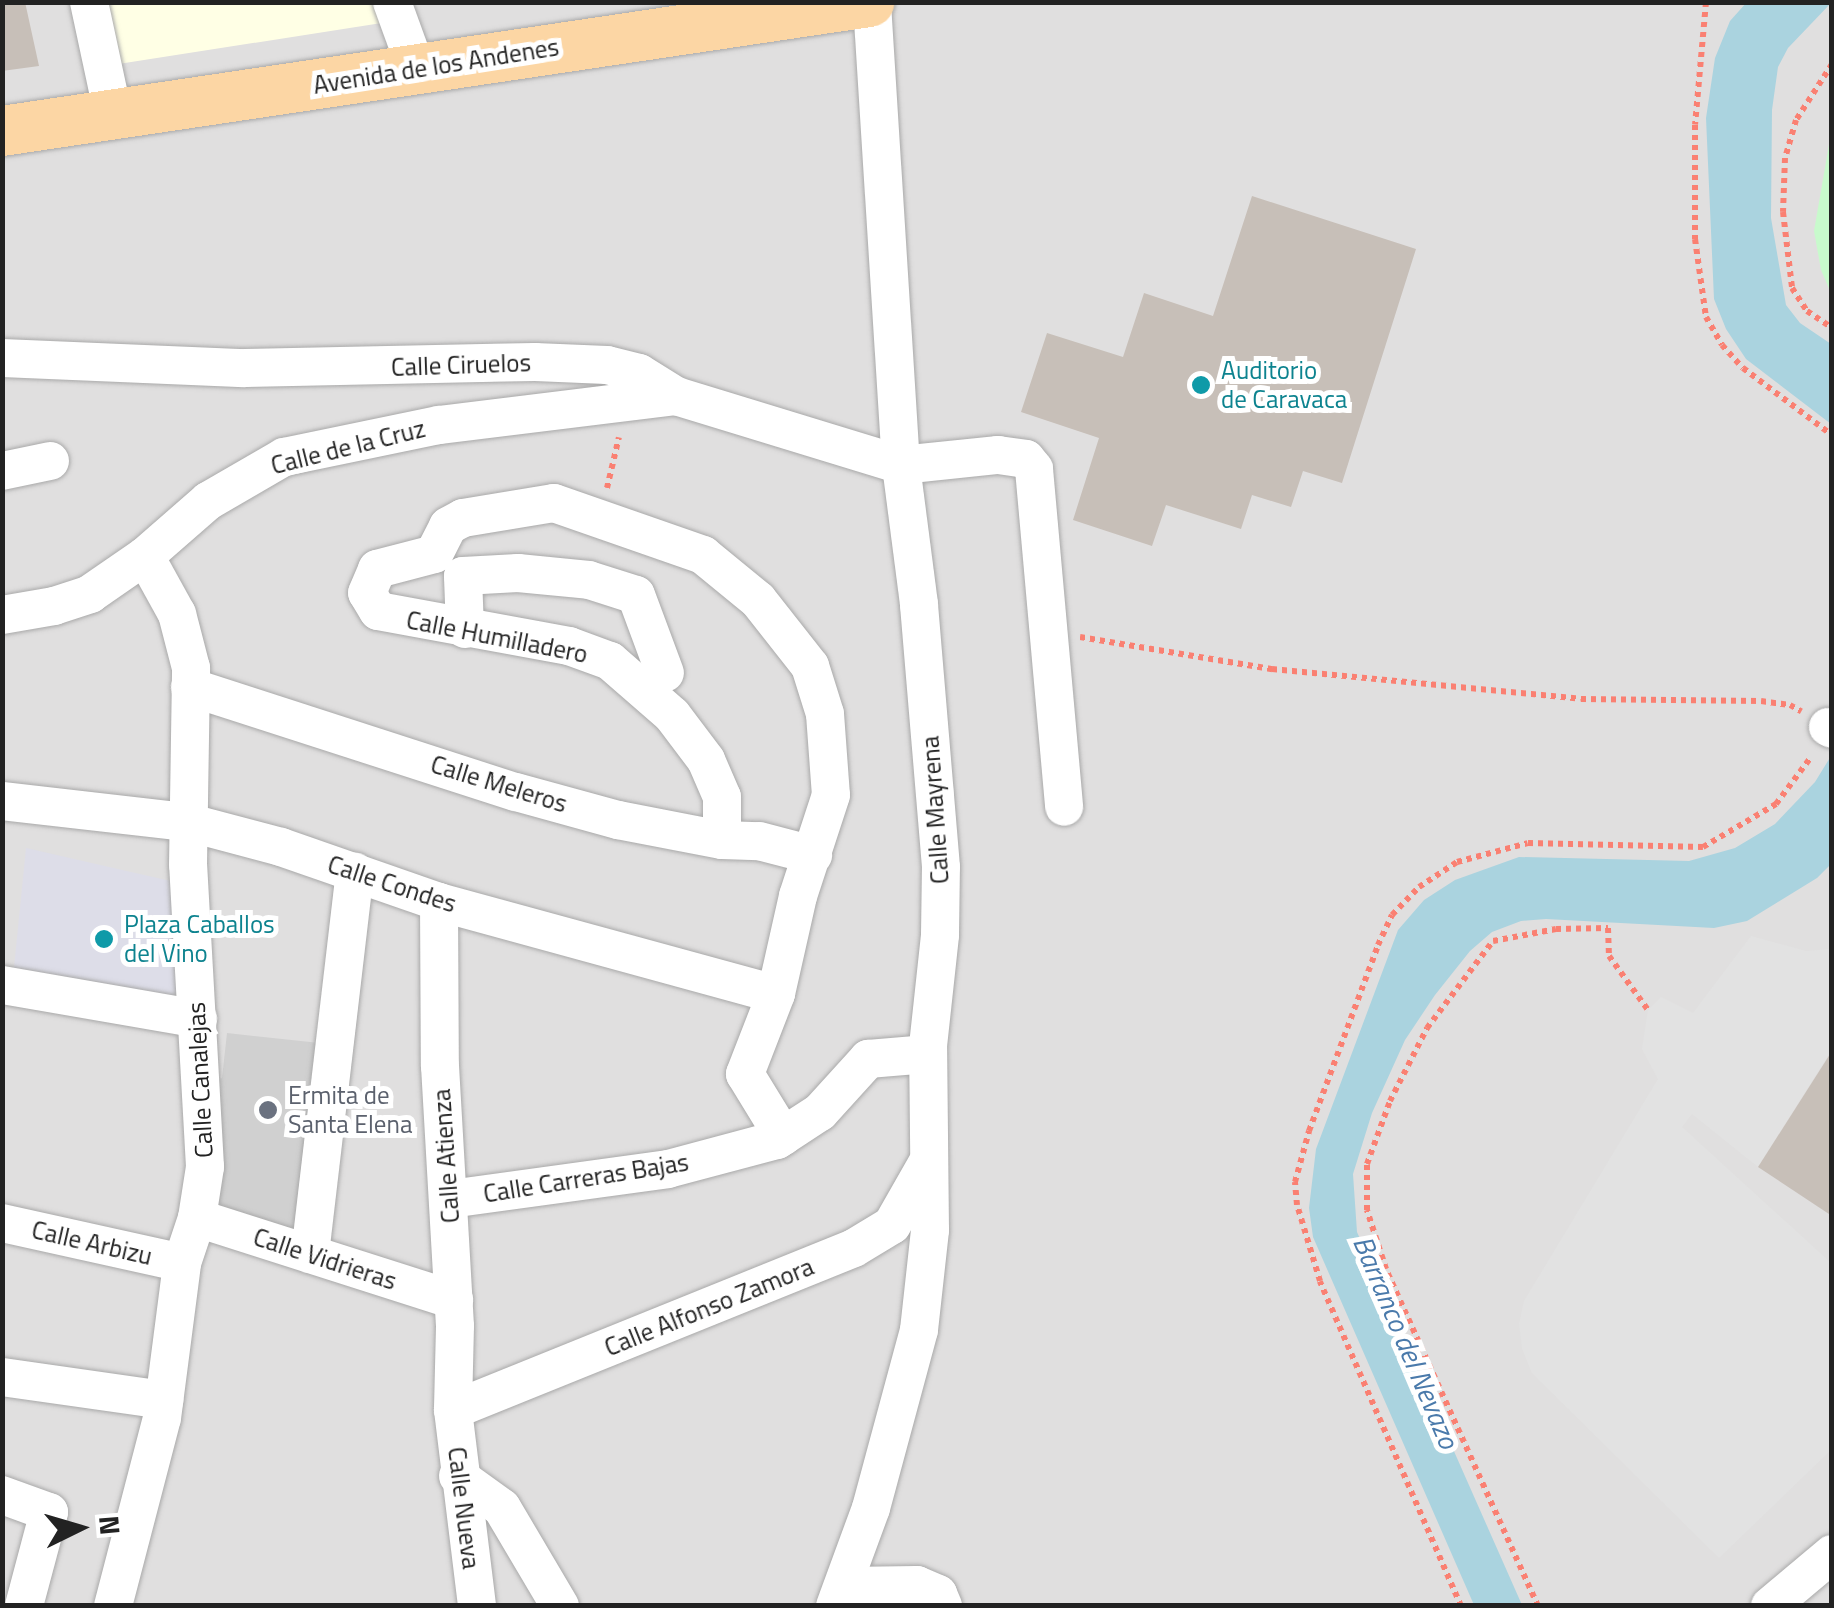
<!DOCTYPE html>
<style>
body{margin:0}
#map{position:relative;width:1834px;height:1608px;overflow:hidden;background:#f2efe9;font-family:"Titillium Web",sans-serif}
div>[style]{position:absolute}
.residential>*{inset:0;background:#e0dfdf;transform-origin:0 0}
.education>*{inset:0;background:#ffffe5}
.religious>*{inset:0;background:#d0d0d0}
.park>*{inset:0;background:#c8facc}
.parking>*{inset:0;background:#e2e2e2}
.plaza>*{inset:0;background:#dddde8}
.water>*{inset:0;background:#aad3df}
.building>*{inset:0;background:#c7bfb8}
.path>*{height:6px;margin-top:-3px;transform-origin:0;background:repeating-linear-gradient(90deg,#fa8072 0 5px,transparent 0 10px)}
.roads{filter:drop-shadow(0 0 2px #a9a9a9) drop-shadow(0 0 2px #a9a9a9)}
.minor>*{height:38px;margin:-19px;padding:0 19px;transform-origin:19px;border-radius:19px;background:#fff}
.major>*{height:50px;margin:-25px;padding:0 25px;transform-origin:25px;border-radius:25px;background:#fcd6a4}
.dots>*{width:28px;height:28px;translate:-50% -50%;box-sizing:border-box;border:5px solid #fff;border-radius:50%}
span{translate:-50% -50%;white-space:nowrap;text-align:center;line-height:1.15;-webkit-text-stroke:10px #fff;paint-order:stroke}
.street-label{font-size:25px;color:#222}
.culture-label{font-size:25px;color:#0d838f}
.left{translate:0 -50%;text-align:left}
.worship-label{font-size:25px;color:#5b616d}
.water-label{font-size:28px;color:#4a7aab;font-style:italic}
.frame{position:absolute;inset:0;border:5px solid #222;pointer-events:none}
.north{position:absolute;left:30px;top:1478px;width:100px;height:100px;-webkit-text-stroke:8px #fff;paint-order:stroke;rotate:85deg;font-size:28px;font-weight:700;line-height:40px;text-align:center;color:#222}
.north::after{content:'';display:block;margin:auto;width:35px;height:45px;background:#222;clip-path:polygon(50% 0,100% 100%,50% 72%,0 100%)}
</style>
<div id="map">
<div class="residential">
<i style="left:3px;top:3px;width:1828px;height:1602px"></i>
</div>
<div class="education">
<i style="clip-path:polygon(98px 3px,380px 3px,388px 22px,112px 65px)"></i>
</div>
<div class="religious">
<i style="clip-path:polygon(227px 1033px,329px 1044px,304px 1242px,206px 1210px,214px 1081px,222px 1078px)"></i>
</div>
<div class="park">
<i style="clip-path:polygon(1831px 133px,1832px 293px,1831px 293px,1821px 270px,1814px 231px)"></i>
</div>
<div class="parking">
<i style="clip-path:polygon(1751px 936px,1806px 951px,1831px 949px,1831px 1051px,1758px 1167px,1692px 1114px,1682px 1127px,1831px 1263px,1831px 1450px,1719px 1558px,1532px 1373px,1522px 1348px,1519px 1324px,1524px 1301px,1658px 1079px,1642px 1049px,1648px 1010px,1661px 997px,1693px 1013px)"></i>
</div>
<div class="plaza">
<i style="clip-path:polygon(26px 848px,188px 885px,198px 1019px,12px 987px)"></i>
</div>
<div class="water">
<i style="clip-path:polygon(1747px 2px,1831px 3px,1788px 48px,1778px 67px,1772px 110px,1771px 218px,1786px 305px,1800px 323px,1831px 344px,1831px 424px,1746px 359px,1726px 329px,1714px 299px,1706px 118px,1715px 58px,1730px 21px)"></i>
<i style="clip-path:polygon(1831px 756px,1831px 864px,1817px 878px,1747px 921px,1714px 928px,1546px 919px,1521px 921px,1492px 932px,1470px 951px,1435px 995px,1405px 1040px,1372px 1113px,1353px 1174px,1357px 1232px,1522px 1605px,1474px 1605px,1313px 1237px,1309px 1208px,1316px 1149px,1398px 930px,1424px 900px,1455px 880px,1519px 857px,1689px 861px,1735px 848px,1775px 824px,1815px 782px)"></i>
</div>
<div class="building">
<i style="clip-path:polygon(2px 2px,25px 2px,39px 66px,2px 71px)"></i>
<i style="clip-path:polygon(1252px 196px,1416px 249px,1342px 483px,1303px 471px,1291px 507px,1252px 495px,1241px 529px,1166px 505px,1152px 546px,1073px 520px,1099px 438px,1021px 412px,1047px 333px,1123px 357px,1144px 293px,1213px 316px)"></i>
<i style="clip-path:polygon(1832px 1051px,1832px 1216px,1758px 1167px)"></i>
</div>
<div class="path">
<i style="left:1706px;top:2px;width:123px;rotate:95.1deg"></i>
<i style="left:1695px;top:125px;width:114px;rotate:90deg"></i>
<i style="left:1695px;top:239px;width:79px;rotate:82deg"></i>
<i style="left:1706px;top:317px;width:32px;rotate:60deg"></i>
<i style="left:1722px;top:345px;width:31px;rotate:48deg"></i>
<i style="left:1743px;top:368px;width:111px;rotate:37deg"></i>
<i style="left:1832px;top:64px;width:67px;rotate:122.7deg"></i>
<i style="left:1796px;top:120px;width:40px;rotate:106deg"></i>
<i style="left:1785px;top:158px;width:54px;rotate:92.1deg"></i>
<i style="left:1783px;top:212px;width:77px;rotate:83.2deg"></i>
<i style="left:1792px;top:288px;width:27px;rotate:57deg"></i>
<i style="left:1807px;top:311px;width:30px;rotate:34deg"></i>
<i style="left:607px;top:488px;width:52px;rotate:-76.8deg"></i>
<i style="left:1080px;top:637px;width:195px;rotate:9.5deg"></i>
<i style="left:1272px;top:669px;width:310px;rotate:5.5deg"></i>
<i style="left:1581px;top:699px;width:180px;rotate:0.6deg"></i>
<i style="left:1761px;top:701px;width:29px;rotate:8deg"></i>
<i style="left:1790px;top:705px;width:13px;rotate:29deg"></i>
<i style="left:1461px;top:1606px;width:354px;rotate:-113.5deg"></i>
<i style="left:1320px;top:1281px;width:79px;rotate:-106.8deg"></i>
<i style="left:1297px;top:1205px;width:23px;rotate:-95deg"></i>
<i style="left:1295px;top:1182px;width:53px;rotate:-74.6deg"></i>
<i style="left:1309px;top:1131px;width:198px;rotate:-69.6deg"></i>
<i style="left:1378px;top:945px;width:33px;rotate:-65deg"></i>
<i style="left:1392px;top:915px;width:39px;rotate:-46deg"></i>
<i style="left:1419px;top:887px;width:45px;rotate:-33.3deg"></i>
<i style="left:1457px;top:862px;width:73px;rotate:-15deg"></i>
<i style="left:1528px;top:843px;width:175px;rotate:1.3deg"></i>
<i style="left:1703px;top:847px;width:85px;rotate:-30.5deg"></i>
<i style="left:1776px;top:804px;width:59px;rotate:-53.3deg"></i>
<i style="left:1538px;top:1606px;width:370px;rotate:-114.3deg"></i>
<i style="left:1386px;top:1269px;width:62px;rotate:-107.9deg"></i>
<i style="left:1367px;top:1210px;width:46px;rotate:-90deg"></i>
<i style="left:1367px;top:1164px;width:67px;rotate:-69.9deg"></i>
<i style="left:1390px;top:1101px;width:82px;rotate:-63.1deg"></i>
<i style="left:1427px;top:1028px;width:109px;rotate:-52.8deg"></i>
<i style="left:1493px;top:941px;width:64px;rotate:-10.8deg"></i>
<i style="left:1556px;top:929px;width:52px;rotate:-1.1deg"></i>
<i style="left:1608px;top:928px;width:28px;rotate:88deg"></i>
<i style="left:1609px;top:956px;width:67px;rotate:54.2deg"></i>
</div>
<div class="roads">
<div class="minor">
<i style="left:89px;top:2px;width:115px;rotate:77.9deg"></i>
<i style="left:392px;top:2px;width:70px;rotate:70deg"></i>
<i style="left:2px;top:358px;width:243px;rotate:2.4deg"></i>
<i style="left:245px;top:368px;width:290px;rotate:-1.2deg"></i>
<i style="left:535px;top:362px;width:72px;rotate:2.4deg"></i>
<i style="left:607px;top:365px;width:33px;rotate:14deg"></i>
<i style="left:639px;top:373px;width:44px;rotate:31.9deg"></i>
<i style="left:676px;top:396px;width:235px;rotate:17deg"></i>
<i style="left:901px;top:465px;width:98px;rotate:-5.9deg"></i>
<i style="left:998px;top:455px;width:28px;rotate:8deg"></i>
<i style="left:1026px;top:459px;width:13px;rotate:51deg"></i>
<i style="left:1034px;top:469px;width:339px;rotate:84.9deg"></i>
<i style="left:2px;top:471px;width:49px;rotate:-11.8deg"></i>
<i style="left:2px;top:615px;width:53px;rotate:-9.8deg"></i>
<i style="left:54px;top:606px;width:38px;rotate:-18deg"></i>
<i style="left:90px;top:594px;width:67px;rotate:-34.6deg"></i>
<i style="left:145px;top:556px;width:84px;rotate:-41.1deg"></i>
<i style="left:208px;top:501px;width:88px;rotate:-30.1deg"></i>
<i style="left:284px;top:457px;width:158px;rotate:-11.7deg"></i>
<i style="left:439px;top:425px;width:239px;rotate:-7deg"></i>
<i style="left:465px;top:629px;width:53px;rotate:-92.2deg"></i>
<i style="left:463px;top:576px;width:55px;rotate:-3.1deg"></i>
<i style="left:518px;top:573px;width:71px;rotate:5.6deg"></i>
<i style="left:589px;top:580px;width:49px;rotate:17.7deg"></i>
<i style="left:636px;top:595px;width:83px;rotate:69.6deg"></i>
<i style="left:190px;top:687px;width:342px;rotate:17.9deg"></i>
<i style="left:516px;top:792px;width:106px;rotate:15.4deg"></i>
<i style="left:618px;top:820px;width:106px;rotate:10.9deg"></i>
<i style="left:722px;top:840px;width:37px;rotate:2deg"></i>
<i style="left:759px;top:841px;width:56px;rotate:14.5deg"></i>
<i style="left:1828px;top:727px;width:4px;rotate:27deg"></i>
<i style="left:2px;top:801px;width:186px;rotate:6.5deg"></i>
<i style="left:187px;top:822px;width:97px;rotate:14.9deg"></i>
<i style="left:281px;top:847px;width:167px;rotate:19.2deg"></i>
<i style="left:439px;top:902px;width:349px;rotate:15.3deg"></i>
<i style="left:722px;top:840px;width:43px;rotate:-90deg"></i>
<i style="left:722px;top:797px;width:40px;rotate:-113.4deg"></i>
<i style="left:706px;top:760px;width:56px;rotate:-127.1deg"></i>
<i style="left:672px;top:715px;width:82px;rotate:-138.9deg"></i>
<i style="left:610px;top:661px;width:44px;rotate:-159.9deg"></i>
<i style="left:569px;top:646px;width:194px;rotate:-169.6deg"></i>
<i style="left:378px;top:611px;width:21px;rotate:-121deg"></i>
<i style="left:367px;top:593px;width:26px;rotate:-67deg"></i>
<i style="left:377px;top:569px;width:59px;rotate:-14.7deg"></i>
<i style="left:434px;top:554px;width:31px;rotate:-63deg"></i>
<i style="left:448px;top:526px;width:17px;rotate:-28deg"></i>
<i style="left:463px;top:518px;width:92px;rotate:-9.4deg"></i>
<i style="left:554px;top:503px;width:158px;rotate:19.2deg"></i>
<i style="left:703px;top:555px;width:71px;rotate:39.3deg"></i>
<i style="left:758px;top:600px;width:84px;rotate:51.8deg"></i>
<i style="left:810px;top:666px;width:50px;rotate:72.6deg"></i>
<i style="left:825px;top:714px;width:81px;rotate:85.8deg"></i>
<i style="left:831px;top:795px;width:106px;rotate:108.1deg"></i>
<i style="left:798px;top:896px;width:100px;rotate:102.7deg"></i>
<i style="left:776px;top:994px;width:86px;rotate:111.2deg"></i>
<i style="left:745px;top:1074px;width:73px;rotate:58.5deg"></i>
<i style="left:439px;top:902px;width:164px;rotate:89.7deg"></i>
<i style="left:440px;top:1066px;width:260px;rotate:86.7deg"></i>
<i style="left:455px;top:1326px;width:84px;rotate:91.4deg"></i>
<i style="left:453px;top:1410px;width:197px;rotate:83deg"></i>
<i style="left:2px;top:985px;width:199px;rotate:9.8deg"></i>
<i style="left:450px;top:1199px;width:220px;rotate:-7.8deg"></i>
<i style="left:668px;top:1169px;width:113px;rotate:-14.9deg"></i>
<i style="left:777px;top:1140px;width:51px;rotate:-33.1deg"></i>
<i style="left:820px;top:1112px;width:72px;rotate:-47.8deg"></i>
<i style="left:868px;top:1059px;width:60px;rotate:-4.8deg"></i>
<i style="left:197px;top:1218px;width:270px;rotate:17.7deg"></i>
<i style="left:2px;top:1223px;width:184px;rotate:12.5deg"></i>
<i style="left:310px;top:1254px;width:385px;rotate:-83.3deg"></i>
<i style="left:2px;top:1377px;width:164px;rotate:8.1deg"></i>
<i style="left:453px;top:1410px;width:432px;rotate:-22deg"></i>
<i style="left:854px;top:1248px;width:44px;rotate:-31.2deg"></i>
<i style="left:892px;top:1225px;width:75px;rotate:-60.4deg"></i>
<i style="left:458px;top:1476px;width:54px;rotate:36deg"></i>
<i style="left:502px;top:1508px;width:114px;rotate:59.4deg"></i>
<i style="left:2px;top:1495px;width:50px;rotate:19.9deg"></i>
<i style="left:49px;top:1512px;width:97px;rotate:104.9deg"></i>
<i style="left:845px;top:1586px;width:72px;rotate:-0.8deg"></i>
<i style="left:917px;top:1585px;width:23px;rotate:23deg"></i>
<i style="left:938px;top:1594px;width:13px;rotate:67deg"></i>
<i style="left:113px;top:1606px;width:194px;rotate:-75.4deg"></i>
<i style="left:162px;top:1418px;width:156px;rotate:-82.6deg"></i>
<i style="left:182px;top:1263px;width:47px;rotate:-71.6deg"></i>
<i style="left:197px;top:1218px;width:52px;rotate:-81.1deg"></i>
<i style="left:205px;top:1167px;width:302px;rotate:-93.2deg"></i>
<i style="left:188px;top:865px;width:197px;rotate:-89.1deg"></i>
<i style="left:191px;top:668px;width:56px;rotate:-104.5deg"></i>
<i style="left:177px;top:614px;width:66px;rotate:-118.9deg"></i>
<i style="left:835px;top:1606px;width:104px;rotate:-69.8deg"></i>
<i style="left:871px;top:1508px;width:184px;rotate:-74.9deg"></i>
<i style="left:919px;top:1330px;width:101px;rotate:-83.7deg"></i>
<i style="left:930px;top:1230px;width:184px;rotate:-90.6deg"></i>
<i style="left:928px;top:1046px;width:112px;rotate:-83.8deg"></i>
<i style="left:940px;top:935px;width:68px;rotate:-89.2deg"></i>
<i style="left:941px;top:867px;width:264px;rotate:-94.8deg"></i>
<i style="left:919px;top:604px;width:140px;rotate:-97.4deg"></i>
<i style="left:901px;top:465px;width:464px;rotate:-93.6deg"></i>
<i style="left:1770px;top:1606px;width:81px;rotate:-40deg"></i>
</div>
<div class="major">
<i style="left:2px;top:131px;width:877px;rotate:-8.46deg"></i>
</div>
</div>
<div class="dots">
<i style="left:1201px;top:385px;background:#0f9aa8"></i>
<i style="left:104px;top:939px;background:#0f9aa8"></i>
<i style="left:268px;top:1110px;background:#6b7280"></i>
</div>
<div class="street-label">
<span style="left:436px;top:66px;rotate:-9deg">Avenida de los Andenes</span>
<span style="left:461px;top:365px;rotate:-2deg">Calle Ciruelos</span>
<span style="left:348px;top:447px;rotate:-14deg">Calle de la Cruz</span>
<span style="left:497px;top:637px;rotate:11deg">Calle Humilladero</span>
<span style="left:499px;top:784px;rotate:17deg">Calle Meleros</span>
<span style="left:935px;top:810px;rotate:-94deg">Calle Mayrena</span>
<span style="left:392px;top:884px;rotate:18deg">Calle Condes</span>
<span style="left:200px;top:1080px;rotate:-93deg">Calle Canalejas</span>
<span style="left:446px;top:1156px;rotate:-94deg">Calle Atienza</span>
<span style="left:586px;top:1178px;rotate:-9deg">Calle Carreras Bajas</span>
<span style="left:92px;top:1243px;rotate:13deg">Calle Arbizu</span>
<span style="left:325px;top:1259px;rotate:18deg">Calle Vidrieras</span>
<span style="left:709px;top:1307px;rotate:-22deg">Calle Alfonso Zamora</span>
<span style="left:464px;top:1508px;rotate:83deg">Calle Nueva</span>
</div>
<div class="culture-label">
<span class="left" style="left:1221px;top:385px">Auditorio<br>de Caravaca</span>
<span class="left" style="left:124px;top:939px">Plaza Caballos<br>del Vino</span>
</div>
<div class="worship-label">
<span class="left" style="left:288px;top:1110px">Ermita de<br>Santa Elena</span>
</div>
<div class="water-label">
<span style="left:1406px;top:1342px;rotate:67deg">Barranco del Nevazo</span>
</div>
<div class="frame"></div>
<div class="north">N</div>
</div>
